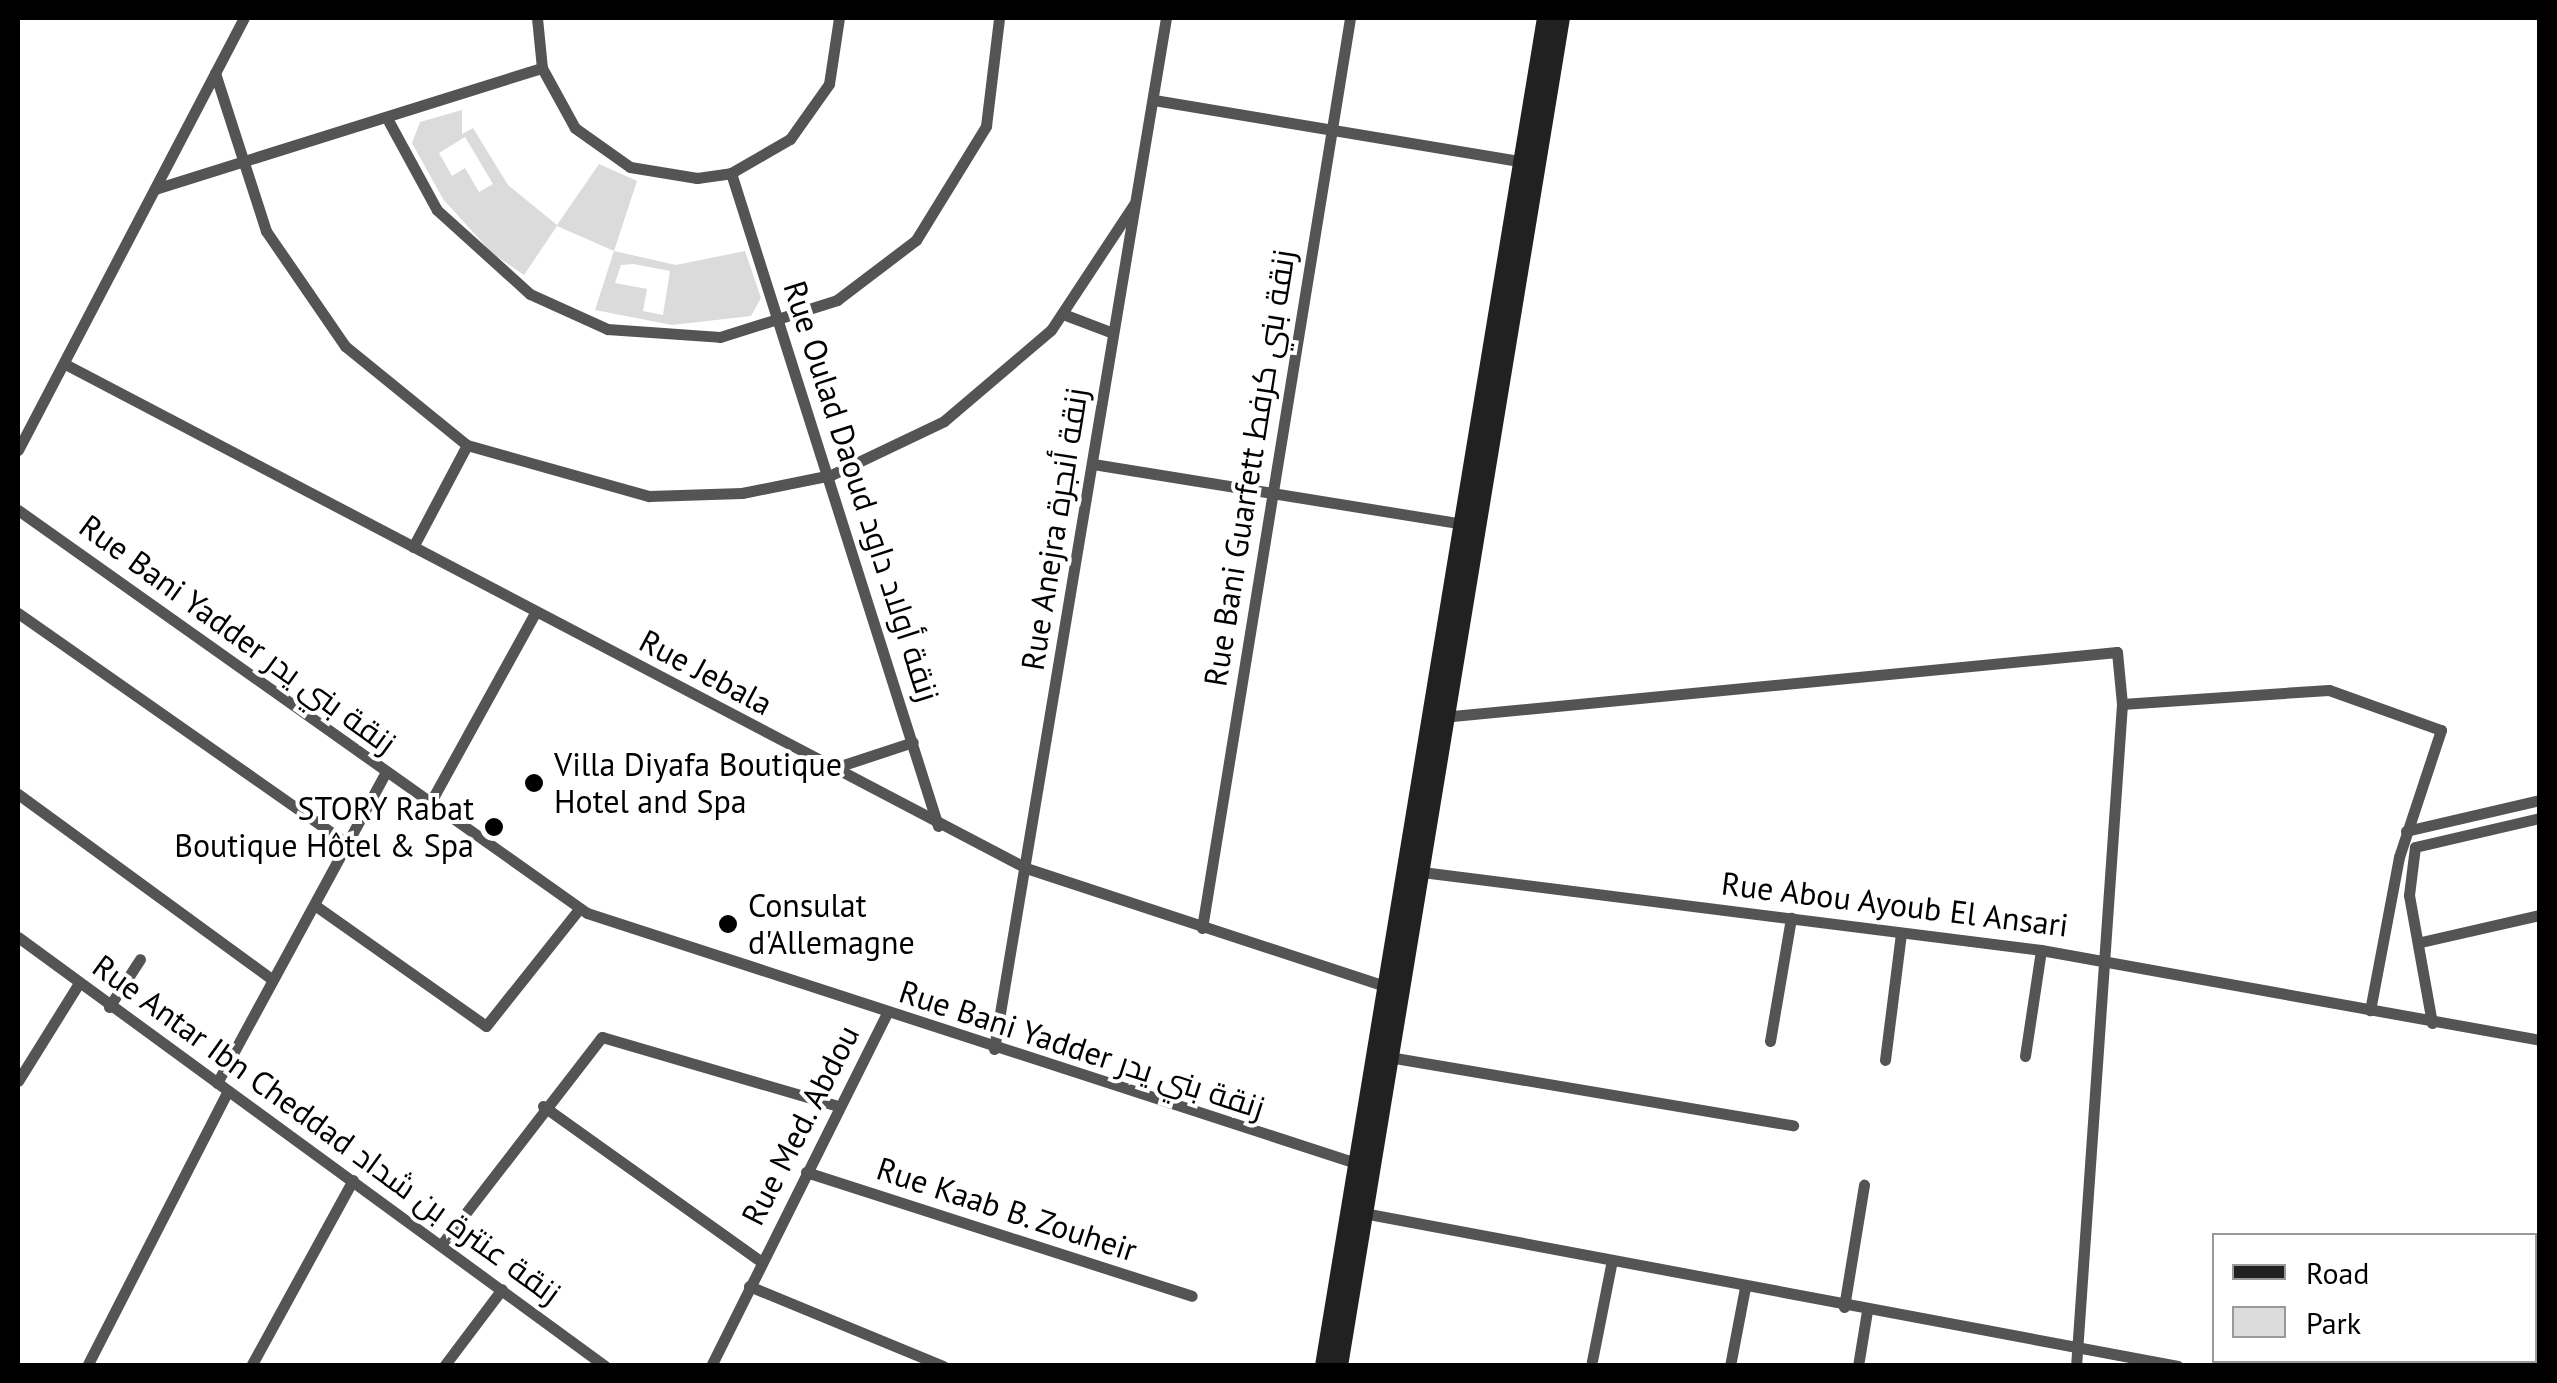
<!DOCTYPE html>
<meta charset="utf-8">
<style>
body{margin:0}
#map{position:relative;width:2557px;height:1383px;overflow:hidden;background:#fff;font-family:"PT Sans",Cairo,sans-serif}
div>[style]{position:absolute}
.green>*{inset:0;background:#dbdbdb}
.street>*{height:11px;margin:-5.5px;padding:0 5.5px;transform-origin:5.5px;border-radius:5.5px;background:#545454}
.secondary>*{height:18px;margin:-9px;padding:0 9px;transform-origin:9px;border-radius:9px;background:#212121}
.dots>*{width:28px;height:28px;translate:-50% -50%;box-sizing:border-box;border:5px solid #fff;border-radius:50%}
span{translate:-50% -50%;white-space:nowrap;text-align:center;line-height:1.15;-webkit-text-stroke:8px #fff;paint-order:stroke}
.street-label{font-size:32px;color:#000}
.poi-label{font-size:32px;color:#000}
.left{translate:0 -50%;text-align:left}
.right{translate:-100% -50%;text-align:right}
.frame{position:absolute;inset:0;border:20px solid #000;pointer-events:none}
.legend{position:absolute;left:2212px;top:1233px;width:325px;height:130px;box-sizing:border-box;background:#fff;border:2px solid #999;margin:0;padding:12px 18px;list-style:none;font-size:30px;color:#000}
.legend li{display:flex;align-items:center;gap:20px;height:50px}
.legend b{width:50px;border:2px solid #999}
</style>
<div id="map">
<div class="green">
<i style="clip-path:polygon(evenodd,462px 110px,462px 134px,473px 128px,508px 185px,557px 225px,599px 164px,637px 181px,614px 251px,676px 265px,745px 251px,761px 298px,751px 316px,672px 325px,595px 310px,614px 251px,557px 226px,524px 275px,492px 253px,443px 199px,412px 143px,420px 122px,462px 110px,465px 137px,493px 184px,479px 192px,465px 168px,452px 176px,439px 153px,465px 137px,462px 110px,633px 264px,670px 271px,663px 315px,643px 311px,647px 289px,615px 283px,621px 265px,633px 264px)"></i>
</div>
<div class="street">
<i style="left:537px;top:18px;width:50px;rotate:84.3deg"></i>
<i style="left:542px;top:68px;width:68px;rotate:61.2deg"></i>
<i style="left:575px;top:128px;width:67px;rotate:35.3deg"></i>
<i style="left:630px;top:167px;width:68px;rotate:9.3deg"></i>
<i style="left:697px;top:178px;width:34px;rotate:-8deg"></i>
<i style="left:731px;top:173px;width:68px;rotate:-30deg"></i>
<i style="left:790px;top:139px;width:67px;rotate:-54.7deg"></i>
<i style="left:829px;top:84px;width:67px;rotate:-81.4deg"></i>
<i style="left:215px;top:73px;width:166px;rotate:72.1deg"></i>
<i style="left:266px;top:231px;width:140px;rotate:55.5deg"></i>
<i style="left:345px;top:346px;width:157px;rotate:39.1deg"></i>
<i style="left:467px;top:445px;width:189px;rotate:15.7deg"></i>
<i style="left:649px;top:496px;width:93px;rotate:-1.8deg"></i>
<i style="left:742px;top:493px;width:91px;rotate:-11.4deg"></i>
<i style="left:831px;top:475px;width:125px;rotate:-25.5deg"></i>
<i style="left:944px;top:421px;width:140px;rotate:-40.4deg"></i>
<i style="left:1051px;top:330px;width:151px;rotate:-56.6deg"></i>
<i style="left:1154px;top:100px;width:376px;rotate:9.5deg"></i>
<i style="left:389px;top:122px;width:100px;rotate:61.4deg"></i>
<i style="left:437px;top:210px;width:125px;rotate:42.1deg"></i>
<i style="left:530px;top:294px;width:85px;rotate:24.4deg"></i>
<i style="left:607px;top:329px;width:113px;rotate:4deg"></i>
<i style="left:720px;top:337px;width:123px;rotate:-17.5deg"></i>
<i style="left:837px;top:300px;width:99px;rotate:-37.2deg"></i>
<i style="left:916px;top:240px;width:134px;rotate:-58.4deg"></i>
<i style="left:986px;top:126px;width:109px;rotate:-83.1deg"></i>
<i style="left:731px;top:173px;width:685px;rotate:72.41deg"></i>
<i style="left:155px;top:189px;width:405px;rotate:-17.4deg"></i>
<i style="left:1063px;top:314px;width:53px;rotate:20.8deg"></i>
<i style="left:65px;top:364px;width:1085px;rotate:27.67deg"></i>
<i style="left:1026px;top:868px;width:385px;rotate:18.2deg"></i>
<i style="left:18px;top:450px;width:488px;rotate:-62.4deg"></i>
<i style="left:1093px;top:464px;width:381px;rotate:9.2deg"></i>
<i style="left:18px;top:510px;width:697px;rotate:35.31deg"></i>
<i style="left:587px;top:913px;width:815px;rotate:18.01deg"></i>
<i style="left:413px;top:547px;width:115px;rotate:-62.1deg"></i>
<i style="left:18px;top:613px;width:403px;rotate:35deg"></i>
<i style="left:2122px;top:704px;width:207px;rotate:-3.9deg"></i>
<i style="left:2329px;top:690px;width:119px;rotate:19.7deg"></i>
<i style="left:2441px;top:730px;width:134px;rotate:108.3deg"></i>
<i style="left:2399px;top:857px;width:156px;rotate:100.7deg"></i>
<i style="left:1442px;top:717px;width:678px;rotate:-5.5deg"></i>
<i style="left:2117px;top:652px;width:52px;rotate:84.5deg"></i>
<i style="left:2122px;top:704px;width:664px;rotate:93.97deg"></i>
<i style="left:831px;top:769px;width:86px;rotate:-18.2deg"></i>
<i style="left:18px;top:794px;width:312px;rotate:36.1deg"></i>
<i style="left:429px;top:805px;width:219px;rotate:-61.1deg"></i>
<i style="left:2406px;top:831px;width:138px;rotate:-13deg"></i>
<i style="left:1414px;top:871px;width:632px;rotate:7.18deg"></i>
<i style="left:2041px;top:950px;width:507px;rotate:10.22deg"></i>
<i style="left:316px;top:906px;width:208px;rotate:35.2deg"></i>
<i style="left:486px;top:1026px;width:149px;rotate:-51.5deg"></i>
<i style="left:1202px;top:928px;width:922px;rotate:-80.76deg"></i>
<i style="left:18px;top:937px;width:727px;rotate:36.16deg"></i>
<i style="left:2421px;top:942px;width:122px;rotate:-12.8deg"></i>
<i style="left:109px;top:1007px;width:57px;rotate:-57.1deg"></i>
<i style="left:2432px;top:1023px;width:130px;rotate:-100.2deg"></i>
<i style="left:2409px;top:895px;width:48px;rotate:-82.9deg"></i>
<i style="left:2415px;top:847px;width:128px;rotate:-13.1deg"></i>
<i style="left:1770px;top:1041px;width:125px;rotate:-80.3deg"></i>
<i style="left:994px;top:1049px;width:1045px;rotate:-80.53deg"></i>
<i style="left:1383px;top:1056px;width:416px;rotate:9.6deg"></i>
<i style="left:2025px;top:1056px;width:107px;rotate:-81.4deg"></i>
<i style="left:1885px;top:1060px;width:128px;rotate:-82.8deg"></i>
<i style="left:18px;top:1081px;width:115px;rotate:-58.1deg"></i>
<i style="left:217px;top:1083px;width:352px;rotate:-61.5deg"></i>
<i style="left:543px;top:1106px;width:269px;rotate:35.5deg"></i>
<i style="left:806px;top:1172px;width:405px;rotate:17.8deg"></i>
<i style="left:1358px;top:1212px;width:834px;rotate:10.64deg"></i>
<i style="left:441px;top:1245px;width:263px;rotate:-52.3deg"></i>
<i style="left:602px;top:1037px;width:246px;rotate:16.3deg"></i>
<i style="left:749px;top:1286px;width:210px;rotate:22.4deg"></i>
<i style="left:1844px;top:1307px;width:124px;rotate:-80.7deg"></i>
<i style="left:87px;top:1366px;width:309px;rotate:-62.9deg"></i>
<i style="left:251px;top:1366px;width:212px;rotate:-61.3deg"></i>
<i style="left:444px;top:1366px;width:96px;rotate:-53deg"></i>
<i style="left:711px;top:1366px;width:394px;rotate:-63.5deg"></i>
<i style="left:1591px;top:1366px;width:108px;rotate:-78.8deg"></i>
<i style="left:1730px;top:1366px;width:80px;rotate:-79.2deg"></i>
<i style="left:1858px;top:1366px;width:56px;rotate:-80.7deg"></i>
</div>
<div class="secondary">
<i style="left:1324px;top:1366px;width:1366px;rotate:-80.65deg"></i>
<i style="left:1339px;top:1366px;width:1366px;rotate:-80.65deg"></i>
</div>
<div class="dots">
<i style="left:534px;top:783px;background:#000"></i>
<i style="left:494px;top:827px;background:#000"></i>
<i style="left:728px;top:924px;background:#000"></i>
</div>
<div class="street-label">
<span style="left:1249px;top:468px;rotate:-81deg">Rue Bani Guarfett زنقة بني كرفط</span>
<span style="left:862px;top:491px;rotate:72deg">Rue Oulad Daoud زنقة أولاد داود</span>
<span style="left:1054px;top:529px;rotate:-81deg">Rue Anejra زنقة أنجرة</span>
<span style="left:238px;top:634px;rotate:36deg">Rue Bani Yadder زنقة بني يدر</span>
<span style="left:706px;top:672px;rotate:28deg">Rue Jebala</span>
<span style="left:1895px;top:904px;rotate:7deg">Rue Abou Ayoub El Ansari</span>
<span style="left:1082px;top:1049px;rotate:18deg">Rue Bani Yadder زنقة بني يدر</span>
<span style="left:800px;top:1125px;rotate:-63deg">Rue Med. Abdou</span>
<span style="left:327px;top:1129px;rotate:36deg">Rue Antar Ibn Cheddad زنقة عنترة بن شداد</span>
<span style="left:1007px;top:1209px;rotate:18deg">Rue Kaab B. Zouheir</span>
</div>
<div class="poi-label">
<span class="left" style="left:554px;top:783px">Villa Diyafa Boutique<br>Hotel and Spa</span>
<span class="right" style="left:474px;top:827px">STORY Rabat<br>Boutique Hôtel &amp; Spa</span>
<span class="left" style="left:748px;top:924px">Consulat<br>d'Allemagne</span>
</div>
<div class="frame"></div>
<ul class="legend">
<li><b style="height:12px;background:#212121"></b>Road</li>
<li><b style="height:28px;background:#dbdbdb"></b>Park</li>
</ul>
</div>
